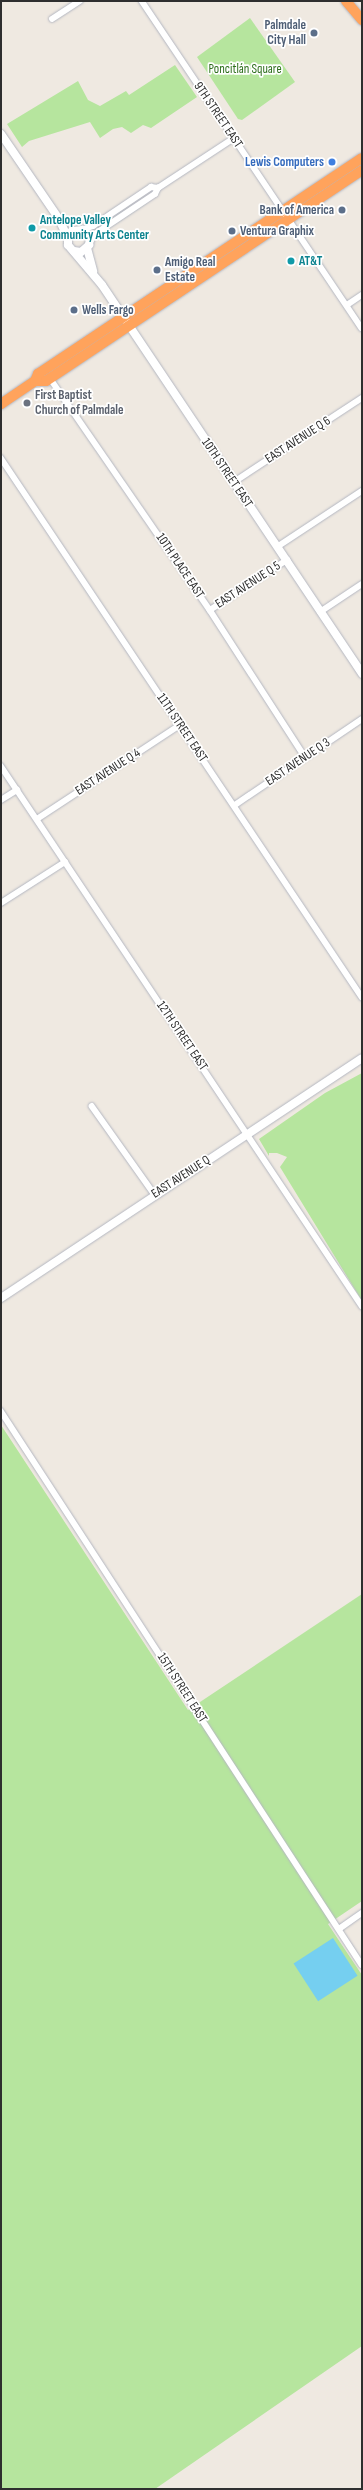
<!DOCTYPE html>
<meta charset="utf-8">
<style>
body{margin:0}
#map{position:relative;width:363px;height:2490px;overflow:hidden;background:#efe9e1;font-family:"Sofia Sans Condensed",sans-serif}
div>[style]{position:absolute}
.green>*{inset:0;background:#b6e59e}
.water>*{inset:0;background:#75cff0;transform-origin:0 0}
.roads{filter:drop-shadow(0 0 1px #b4b7c1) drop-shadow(0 0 1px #b4b7c1)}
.street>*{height:5.5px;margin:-2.75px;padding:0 2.75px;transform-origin:2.75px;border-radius:2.75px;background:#fff}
.secondary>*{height:8px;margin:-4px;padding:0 4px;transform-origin:4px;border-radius:4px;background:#fff}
.highway>*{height:10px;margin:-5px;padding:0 5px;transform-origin:5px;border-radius:5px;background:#ffa35c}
.dots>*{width:11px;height:11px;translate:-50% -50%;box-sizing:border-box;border:2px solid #fff;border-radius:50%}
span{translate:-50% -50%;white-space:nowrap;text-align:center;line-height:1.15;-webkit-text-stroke:3.5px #fff;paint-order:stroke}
.service-label{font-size:13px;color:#4e5e75;font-weight:700}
.right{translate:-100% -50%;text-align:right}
.left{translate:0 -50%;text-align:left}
.park-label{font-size:13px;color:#2c6e1b}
.street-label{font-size:13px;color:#2e2e2e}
.shop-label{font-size:13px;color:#366cbe;font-weight:700}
.culture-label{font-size:13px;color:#0d838f;font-weight:700}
.worship-label{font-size:13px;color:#5b616d;font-weight:700}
.frame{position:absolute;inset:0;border:2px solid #2e2e2e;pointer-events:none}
</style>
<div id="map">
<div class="green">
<i style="clip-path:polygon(250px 18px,295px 82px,242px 120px,238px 119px,197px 57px)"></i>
<i style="clip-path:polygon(175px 65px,197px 97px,151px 128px,143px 125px,131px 133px,122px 127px,113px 129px,100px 138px,90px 122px,29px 141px,22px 147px,7px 124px,78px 81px,88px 100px,100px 106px,126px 91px,129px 95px)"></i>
<i style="clip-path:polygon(362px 1073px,362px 1301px,280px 1167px,287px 1157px,277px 1153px,269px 1153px,269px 1156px,259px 1139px,325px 1093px)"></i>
<i style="clip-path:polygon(1px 1425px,188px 1710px,362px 1594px,362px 1901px,328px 1924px,362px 1975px,362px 2346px,155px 2489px,1px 2489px)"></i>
</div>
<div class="water">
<i style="left:333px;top:1938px;width:45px;height:47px;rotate:57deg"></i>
</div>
<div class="roads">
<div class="street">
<i style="left:142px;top:1px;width:394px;rotate:56.1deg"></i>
<i style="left:52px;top:19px;width:33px;rotate:-33deg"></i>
<i style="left:82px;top:230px;width:12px;rotate:-20deg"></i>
<i style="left:93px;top:226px;width:70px;rotate:-33.9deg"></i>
<i style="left:151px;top:187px;width:7px;rotate:8deg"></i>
<i style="left:90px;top:242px;width:9px;rotate:-58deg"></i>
<i style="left:95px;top:234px;width:72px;rotate:-33.7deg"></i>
<i style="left:155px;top:194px;width:7px;rotate:-63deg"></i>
<i style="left:158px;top:188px;width:91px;rotate:-33.3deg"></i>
<i style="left:347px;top:305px;width:18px;rotate:-34deg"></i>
<i style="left:50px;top:378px;width:282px;rotate:55.4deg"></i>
<i style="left:210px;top:610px;width:175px;rotate:57.1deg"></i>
<i style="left:1px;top:458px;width:649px;rotate:56.19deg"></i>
<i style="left:234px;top:482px;width:153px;rotate:-33.3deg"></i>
<i style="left:277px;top:547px;width:102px;rotate:-33.4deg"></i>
<i style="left:210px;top:610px;width:92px;rotate:-33deg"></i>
<i style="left:320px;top:612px;width:50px;rotate:-33.7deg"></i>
<i style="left:1px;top:766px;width:650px;rotate:56.24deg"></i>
<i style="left:1px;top:800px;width:19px;rotate:-32deg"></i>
<i style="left:235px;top:805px;width:153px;rotate:-34.1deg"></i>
<i style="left:37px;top:819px;width:171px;rotate:-33.3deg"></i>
<i style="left:1px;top:903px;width:76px;rotate:-32.6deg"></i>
<i style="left:92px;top:1106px;width:109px;rotate:54.7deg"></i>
<i style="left:1px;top:1411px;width:661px;rotate:56.91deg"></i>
<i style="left:339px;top:1929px;width:28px;rotate:-35deg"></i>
</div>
<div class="secondary">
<i style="left:1px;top:134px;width:103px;rotate:55.7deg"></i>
<i style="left:59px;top:219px;width:21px;rotate:65deg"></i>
<i style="left:87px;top:248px;width:24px;rotate:75deg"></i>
<i style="left:74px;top:251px;width:7px;rotate:8deg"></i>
<i style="left:81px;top:252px;width:11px;rotate:-41deg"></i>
<i style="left:89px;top:245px;width:7px;rotate:-82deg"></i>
<i style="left:90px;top:238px;width:11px;rotate:-131deg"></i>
<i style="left:83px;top:230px;width:11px;rotate:175deg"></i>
<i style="left:72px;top:231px;width:8px;rotate:120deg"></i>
<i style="left:68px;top:238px;width:7px;rotate:90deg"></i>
<i style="left:68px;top:245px;width:52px;rotate:49.6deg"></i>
<i style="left:102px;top:285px;width:468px;rotate:56.2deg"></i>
<i style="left:1px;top:1298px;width:433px;rotate:-33.6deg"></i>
</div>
<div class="highway">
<i style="left:346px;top:1px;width:25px;rotate:50deg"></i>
<i style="left:35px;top:381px;width:8px;rotate:-67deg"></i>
<i style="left:38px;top:374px;width:389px;rotate:-33.7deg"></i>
<i style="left:1px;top:404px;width:41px;rotate:-34.1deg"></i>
<i style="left:35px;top:381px;width:11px"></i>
<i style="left:46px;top:381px;width:380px;rotate:-33.7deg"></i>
</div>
</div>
<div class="dots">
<i style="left:314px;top:33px;background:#5c6f8a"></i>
<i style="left:332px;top:162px;background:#3f7fe0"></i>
<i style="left:342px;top:210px;background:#5c6f8a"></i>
<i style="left:32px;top:228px;background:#0f9aa8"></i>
<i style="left:232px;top:231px;background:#5c6f8a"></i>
<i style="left:291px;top:261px;background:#0f9aa8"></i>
<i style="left:157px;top:270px;background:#5c6f8a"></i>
<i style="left:74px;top:310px;background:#5c6f8a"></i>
<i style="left:27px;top:403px;background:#6b7280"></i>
</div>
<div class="service-label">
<span class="right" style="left:306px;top:33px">Palmdale<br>City Hall</span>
<span class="right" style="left:334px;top:210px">Bank of America</span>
<span class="left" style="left:240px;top:231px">Ventura Graphix</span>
<span class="left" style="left:165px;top:270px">Amigo Real<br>Estate</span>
<span class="left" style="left:82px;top:310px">Wells Fargo</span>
</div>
<div class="park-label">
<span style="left:245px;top:69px">Poncitlán Square</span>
</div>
<div class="street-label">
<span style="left:218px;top:115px;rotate:56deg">9TH STREET EAST</span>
<span style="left:298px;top:440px;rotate:-33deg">EAST AVENUE Q 6</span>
<span style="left:227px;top:473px;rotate:56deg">10TH STREET EAST</span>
<span style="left:180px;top:566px;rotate:56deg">10TH PLACE EAST</span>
<span style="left:248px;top:585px;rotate:-33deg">EAST AVENUE Q 5</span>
<span style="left:182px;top:728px;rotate:56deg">11TH STREET EAST</span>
<span style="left:298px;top:762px;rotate:-34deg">EAST AVENUE Q 3</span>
<span style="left:108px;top:772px;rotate:-33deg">EAST AVENUE Q 4</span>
<span style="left:182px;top:1036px;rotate:56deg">12TH STREET EAST</span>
<span style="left:181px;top:1177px;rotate:-33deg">EAST AVENUE Q</span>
<span style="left:182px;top:1688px;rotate:57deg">15TH STREET EAST</span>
</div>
<div class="shop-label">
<span class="right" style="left:324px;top:162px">Lewis Computers</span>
</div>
<div class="culture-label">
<span class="left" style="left:40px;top:228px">Antelope Valley<br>Community Arts Center</span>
<span class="left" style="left:299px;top:261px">AT&amp;T</span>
</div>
<div class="worship-label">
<span class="left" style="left:35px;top:403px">First Baptist<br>Church of Palmdale</span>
</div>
<div class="frame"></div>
</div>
